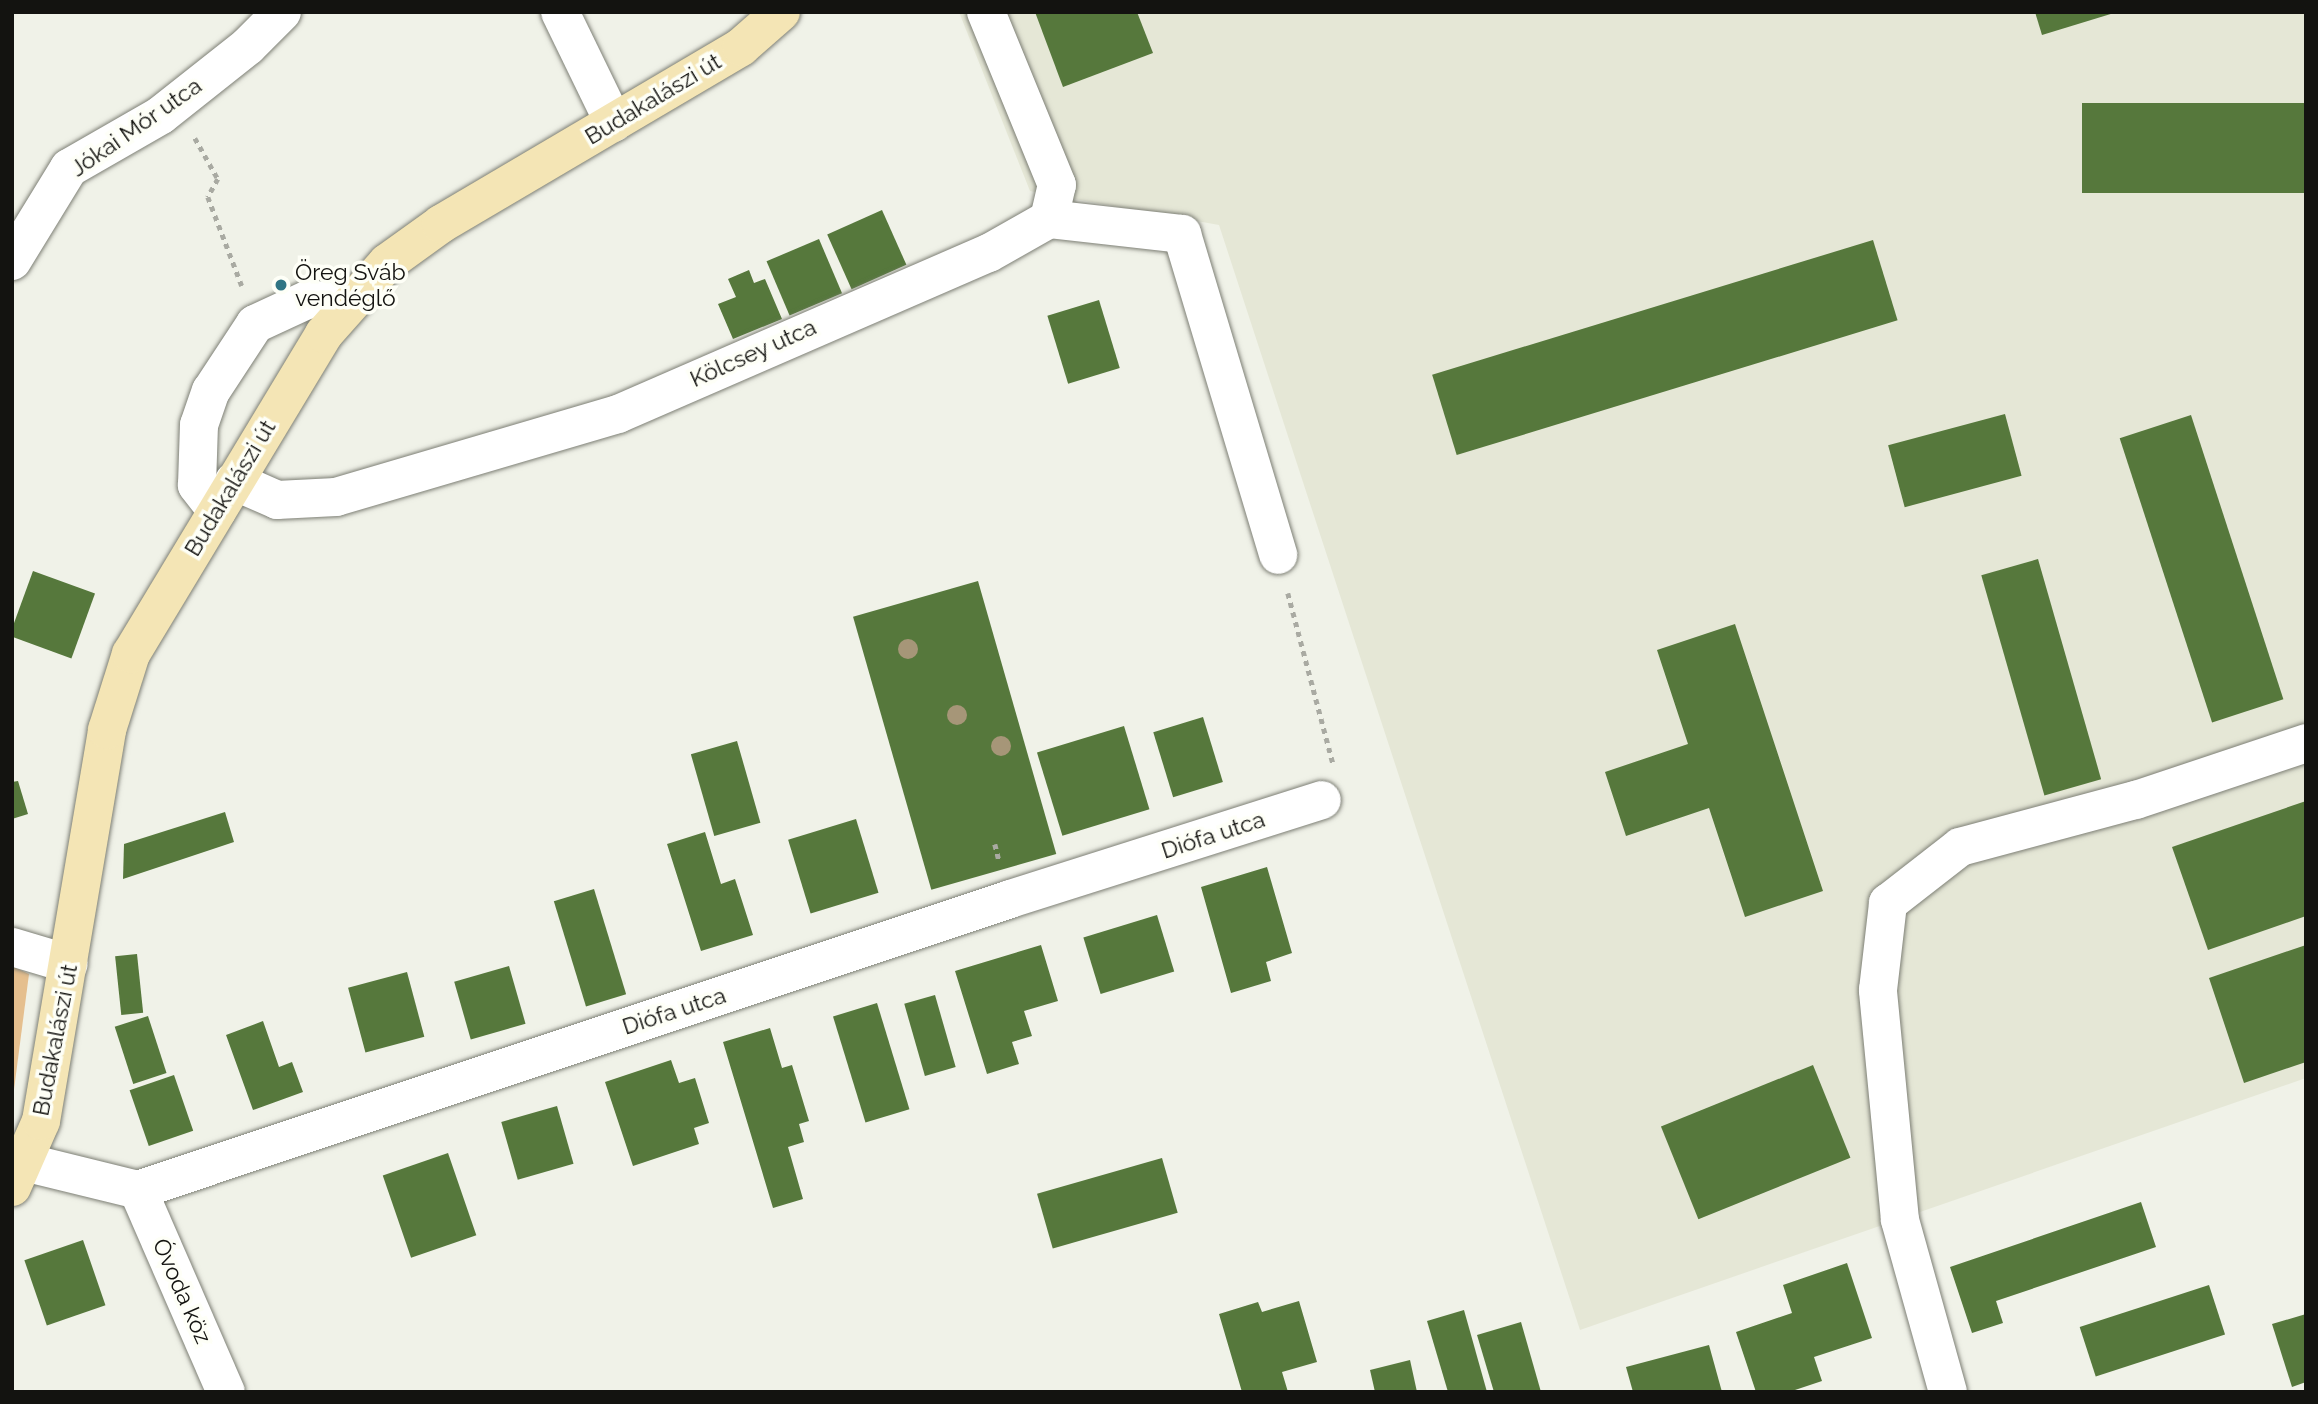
<!DOCTYPE html>
<meta charset="utf-8">
<style>
body{margin:0}
#map{position:relative;width:2318px;height:1404px;overflow:hidden;background:#f0f2e8;font-family:Raleway,sans-serif}
div>[style]{position:absolute}
.built>*{inset:0;background:#e5e7d6}
.green>*{inset:0;background:#e5bf8e}
.building>*{inset:0;background:#56783c;transform-origin:0 0}
.path>*{height:4.5px;margin-top:-2.25px;transform-origin:0;background:repeating-linear-gradient(90deg,#a9aaa2 0 5px,transparent 0 10px)}
.roads{filter:drop-shadow(0 0 2px #7d7f75) drop-shadow(0 0 2px #7d7f75)}
.minor>*{height:38px;margin:-19px;padding:0 19px;transform-origin:19px;border-radius:19px;background:#fff}
.major>*{height:38px;margin:-19px;padding:0 19px;transform-origin:19px;border-radius:19px;background:#f4e5b5}
.trees>*{width:20px;height:20px;margin:-10px;border-radius:50%;background:#a69678}
.dots>*{width:19px;height:19px;translate:-50% -50%;box-sizing:border-box;border:4px solid #fefff7;border-radius:50%}
span{translate:-50% -50%;white-space:nowrap;text-align:center;line-height:1.15;-webkit-text-stroke:7px #fefff7;paint-order:stroke}
.street-label{font-size:23px;color:#131310}
.poi-label{font-size:23px;color:#131310}
.left{translate:0 -50%;text-align:left}
.frame{position:absolute;inset:0;border:14px solid #131310;pointer-events:none}
</style>
<div id="map">
<div class="built">
<i style="clip-path:polygon(959px 12px,2306px 12px,2306px 1078px,1580px 1330px,1219px 225px,1030px 191px)"></i>
</div>
<div class="green">
<i style="clip-path:polygon(12px 966px,29px 974px,12px 1105px)"></i>
</div>
<div class="building">
<i style="clip-path:polygon(1035px 12px,1137px 12px,1153px 53px,1063px 87px)"></i>
<i style="clip-path:polygon(2035px 12px,2114px 12px,2114px 13px,2042px 35px)"></i>
<i style="left:2306px;top:103px;width:90px;height:224px;rotate:90deg"></i>
<i style="left:882px;top:210px;width:60px;height:60px;rotate:66deg"></i>
<i style="left:819px;top:239px;width:59px;height:57px;rotate:67deg"></i>
<i style="left:1873px;top:240px;width:84px;height:461px;rotate:73deg"></i>
<i style="clip-path:polygon(749px 270px,754px 283px,765px 279px,782px 319px,733px 339px,718px 304px,736px 297px,728px 279px)"></i>
<i style="left:1099px;top:300px;width:71px;height:54px;rotate:73deg"></i>
<i style="left:2005px;top:414px;width:64px;height:121px;rotate:75deg"></i>
<i style="left:2191px;top:415px;width:299px;height:75px;rotate:72deg"></i>
<i style="left:2038px;top:559px;width:229px;height:59px;rotate:74deg"></i>
<i style="left:33px;top:571px;width:66px;height:69px;rotate:20deg"></i>
<i style="left:978px;top:581px;width:284px;height:130px;rotate:74deg"></i>
<i style="clip-path:polygon(1735px 624px,1823px 891px,1745px 917px,1709px 808px,1626px 836px,1605px 772px,1688px 744px,1657px 650px)"></i>
<i style="left:1203px;top:717px;width:68px;height:52px;rotate:73deg"></i>
<i style="left:1124px;top:726px;width:87px;height:91px;rotate:73deg"></i>
<i style="left:737px;top:741px;width:85px;height:48px;rotate:74deg"></i>
<i style="clip-path:polygon(18px 781px,28px 814px,12px 819px,12px 782px)"></i>
<i style="clip-path:polygon(2306px 801px,2306px 916px,2208px 950px,2172px 847px)"></i>
<i style="clip-path:polygon(225px 812px,234px 842px,123px 879px,124px 844px)"></i>
<i style="left:856px;top:819px;width:77px;height:71px;rotate:73deg"></i>
<i style="clip-path:polygon(705px 832px,721px 884px,735px 879px,753px 935px,701px 951px,667px 844px)"></i>
<i style="clip-path:polygon(1267px 867px,1292px 953px,1266px 962px,1271px 981px,1231px 993px,1201px 887px)"></i>
<i style="left:594px;top:889px;width:110px;height:42px;rotate:73deg"></i>
<i style="left:1157px;top:915px;width:59px;height:77px;rotate:73deg"></i>
<i style="clip-path:polygon(1041px 945px,1058px 1001px,1024px 1011px,1032px 1036px,1012px 1042px,1019px 1064px,987px 1074px,955px 971px)"></i>
<i style="clip-path:polygon(2306px 945px,2306px 1062px,2244px 1083px,2209px 978px)"></i>
<i style="left:137px;top:954px;width:59px;height:22px;rotate:84deg"></i>
<i style="left:509px;top:966px;width:60px;height:57px;rotate:74deg"></i>
<i style="left:407px;top:972px;width:67px;height:61px;rotate:75deg"></i>
<i style="left:935px;top:995px;width:75px;height:32px;rotate:74deg"></i>
<i style="left:877px;top:1003px;width:111px;height:46px;rotate:73deg"></i>
<i style="left:148px;top:1016px;width:60px;height:35px;rotate:72deg"></i>
<i style="clip-path:polygon(263px 1021px,279px 1067px,292px 1062px,303px 1092px,253px 1110px,226px 1035px)"></i>
<i style="clip-path:polygon(770px 1028px,782px 1068px,792px 1065px,809px 1121px,799px 1124px,804px 1142px,788px 1147px,803px 1199px,773px 1208px,723px 1042px)"></i>
<i style="clip-path:polygon(671px 1060px,679px 1083px,695px 1078px,709px 1123px,694px 1128px,699px 1144px,633px 1166px,605px 1082px)"></i>
<i style="left:1813px;top:1065px;width:100px;height:164px;rotate:68deg"></i>
<i style="left:174px;top:1075px;width:59px;height:47px;rotate:71deg"></i>
<i style="left:557px;top:1106px;width:60px;height:58px;rotate:74deg"></i>
<i style="left:448px;top:1153px;width:87px;height:69px;rotate:71deg"></i>
<i style="left:1162px;top:1158px;width:57px;height:130px;rotate:74deg"></i>
<i style="clip-path:polygon(2141px 1202px,2156px 1247px,1996px 1301px,2003px 1323px,1972px 1333px,1950px 1267px)"></i>
<i style="left:83px;top:1240px;width:69px;height:62px;rotate:71deg"></i>
<i style="clip-path:polygon(1847px 1263px,1872px 1338px,1814px 1357px,1822px 1381px,1789px 1392px,1756px 1392px,1736px 1332px,1792px 1313px,1783px 1285px)"></i>
<i style="left:2209px;top:1285px;width:52px;height:136px;rotate:72deg"></i>
<i style="clip-path:polygon(1299px 1301px,1317px 1362px,1282px 1372px,1288px 1392px,1242px 1392px,1219px 1314px,1258px 1302px,1262px 1312px)"></i>
<i style="clip-path:polygon(1464px 1310px,1487px 1392px,1448px 1392px,1427px 1321px)"></i>
<i style="clip-path:polygon(2306px 1314px,2306px 1382px,2292px 1387px,2272px 1324px)"></i>
<i style="clip-path:polygon(1521px 1322px,1541px 1392px,1494px 1392px,1477px 1335px)"></i>
<i style="clip-path:polygon(1709px 1345px,1722px 1392px,1633px 1392px,1626px 1367px)"></i>
<i style="clip-path:polygon(1410px 1360px,1417px 1392px,1375px 1392px,1370px 1370px)"></i>
</div>
<div class="path">
<i style="left:195px;top:138px;width:47px;rotate:60.7deg"></i>
<i style="left:218px;top:179px;width:21px;rotate:119deg"></i>
<i style="left:208px;top:197px;width:95px;rotate:69.1deg"></i>
<i style="left:1288px;top:593px;width:176px;rotate:75.2deg"></i>
<i style="left:995px;top:844px;width:16px;rotate:76deg"></i>
</div>
<div class="roads">
<div class="minor">
<i style="left:560px;top:12px;width:123px;rotate:64.1deg"></i>
<i style="left:1049px;top:219px;width:134px;rotate:6.4deg"></i>
<i style="left:1182px;top:234px;width:335px;rotate:73.3deg"></i>
<i style="left:12px;top:261px;width:109px;rotate:-58.5deg"></i>
<i style="left:69px;top:168px;width:106px;rotate:-29.9deg"></i>
<i style="left:161px;top:115px;width:111px;rotate:-38.4deg"></i>
<i style="left:248px;top:46px;width:48px;rotate:-45deg"></i>
<i style="left:234px;top:481px;width:47px;rotate:23.8deg"></i>
<i style="left:277px;top:500px;width:59px;rotate:-2.9deg"></i>
<i style="left:336px;top:497px;width:294px;rotate:-16.4deg"></i>
<i style="left:618px;top:414px;width:404px;rotate:-23.5deg"></i>
<i style="left:989px;top:253px;width:69px;rotate:-29.5deg"></i>
<i style="left:1049px;top:219px;width:35px;rotate:-77deg"></i>
<i style="left:1057px;top:185px;width:187px;rotate:-112.3deg"></i>
<i style="left:217px;top:511px;width:33px;rotate:-128deg"></i>
<i style="left:197px;top:485px;width:60px;rotate:-88.1deg"></i>
<i style="left:199px;top:425px;width:36px;rotate:-71deg"></i>
<i style="left:211px;top:391px;width:80px;rotate:-56.7deg"></i>
<i style="left:255px;top:324px;width:60px;rotate:-24.8deg"></i>
<i style="left:309px;top:299px;width:38px;rotate:7deg"></i>
<i style="left:12px;top:947px;width:59px;rotate:16.6deg"></i>
<i style="left:24px;top:1162px;width:117px;rotate:13.8deg"></i>
<i style="left:138px;top:1190px;width:919px;rotate:-18.45deg"></i>
<i style="left:1010px;top:899px;width:327px;rotate:-17.6deg"></i>
<i style="left:138px;top:1190px;width:220px;rotate:66.5deg"></i>
<i style="left:1948px;top:1392px;width:179px;rotate:-105.6deg"></i>
<i style="left:1900px;top:1220px;width:231px;rotate:-95.5deg"></i>
<i style="left:1878px;top:990px;width:88px;rotate:-83.4deg"></i>
<i style="left:1888px;top:903px;width:91px;rotate:-37.9deg"></i>
<i style="left:1960px;top:847px;width:182px;rotate:-15deg"></i>
<i style="left:2136px;top:800px;width:179px;rotate:-18.5deg"></i>
</div>
<div class="major">
<i style="left:12px;top:1187px;width:72px;rotate:-66.3deg"></i>
<i style="left:41px;top:1121px;width:397px;rotate:-80.4deg"></i>
<i style="left:107px;top:730px;width:80px;rotate:-72.5deg"></i>
<i style="left:131px;top:654px;width:374px;rotate:-58.9deg"></i>
<i style="left:324px;top:334px;width:95px;rotate:-48.4deg"></i>
<i style="left:387px;top:263px;width:67px;rotate:-35.8deg"></i>
<i style="left:441px;top:224px;width:348px;rotate:-30.5deg"></i>
<i style="left:741px;top:47px;width:53px;rotate:-41.2deg"></i>
</div>
</div>
<div class="trees">
<i style="left:908px;top:649px"></i>
<i style="left:957px;top:715px"></i>
<i style="left:1001px;top:746px"></i>
</div>
<div class="dots">
<i style="left:281px;top:285px;background:#307584"></i>
</div>
<div class="street-label">
<span style="left:653px;top:99px;rotate:-31deg">Budakalászi út</span>
<span style="left:136px;top:127px;rotate:-35deg">Jókai Mór utca</span>
<span style="left:753px;top:353px;rotate:-24deg">Kölcsey utca</span>
<span style="left:230px;top:488px;rotate:-59deg">Budakalászi út</span>
<span style="left:1213px;top:835px;rotate:-18deg">Diófa utca</span>
<span style="left:674px;top:1011px;rotate:-18deg">Diófa utca</span>
<span style="left:55px;top:1040px;rotate:-79deg">Budakalászi út</span>
<span style="left:182px;top:1291px;rotate:66deg">Óvoda köz</span>
</div>
<div class="poi-label">
<span class="left" style="left:295px;top:285px">Öreg Sváb<br>vendéglő</span>
</div>
<div class="frame"></div>
</div>
